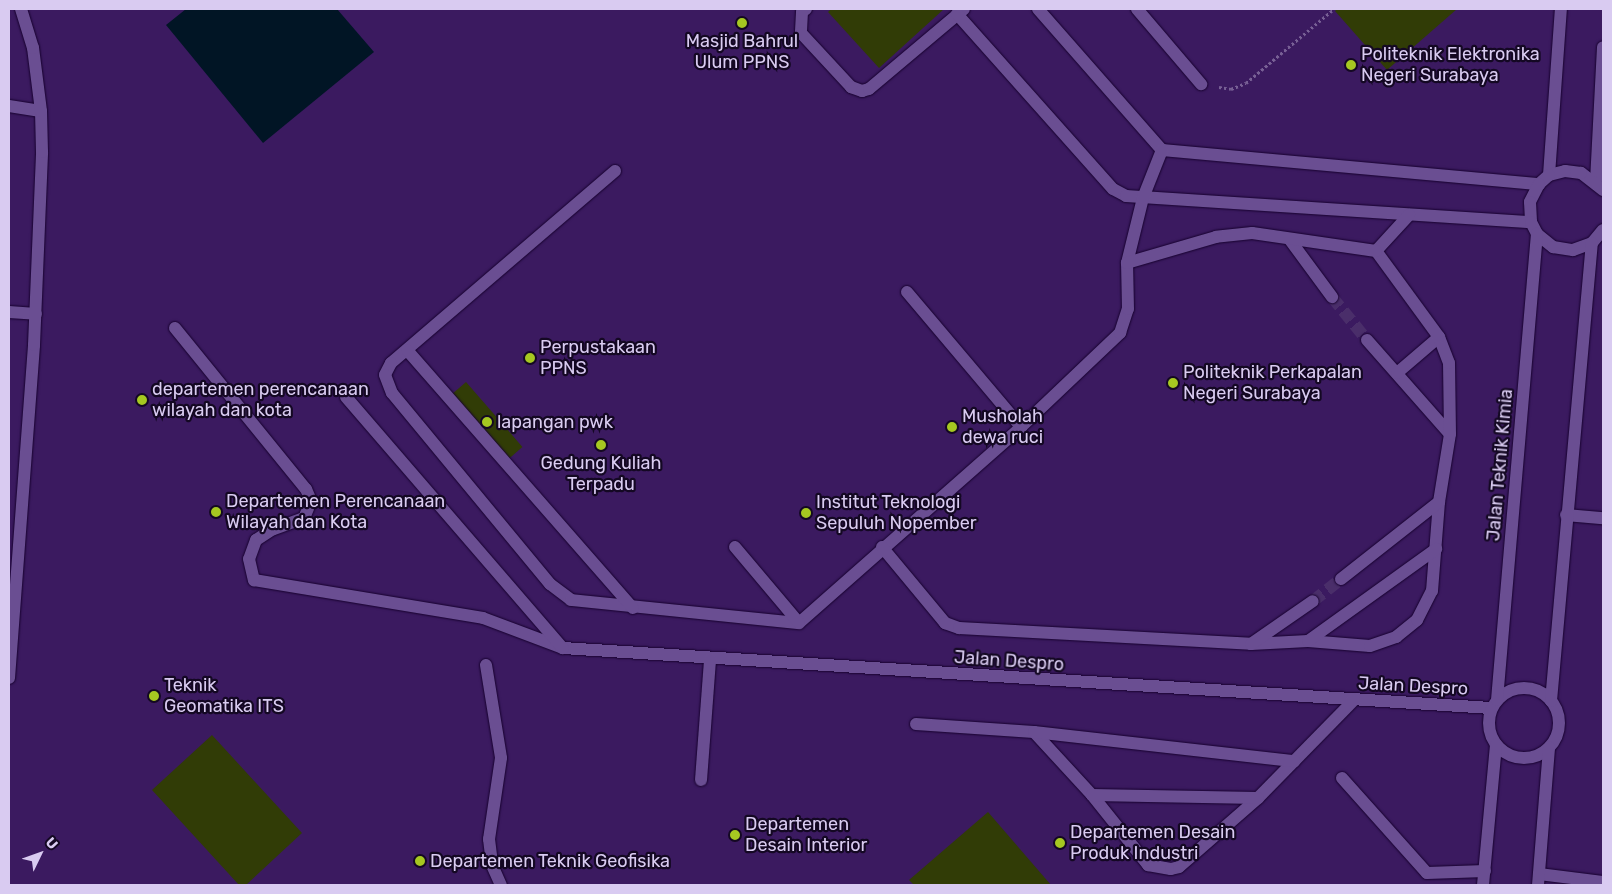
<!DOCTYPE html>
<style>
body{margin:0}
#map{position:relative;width:1612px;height:894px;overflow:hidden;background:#311252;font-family:Rubik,sans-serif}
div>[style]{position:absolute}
.built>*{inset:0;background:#3b1a60;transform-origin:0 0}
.green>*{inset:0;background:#313c06;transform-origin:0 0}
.water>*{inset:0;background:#011525}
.minor-tunnel>*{height:12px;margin-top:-6px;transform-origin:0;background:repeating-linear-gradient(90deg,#4a2e6a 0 12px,transparent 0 18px)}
.path>*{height:3px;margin-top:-1.5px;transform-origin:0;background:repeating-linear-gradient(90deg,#786095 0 2.5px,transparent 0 5px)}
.roads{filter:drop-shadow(0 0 1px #17012e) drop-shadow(0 0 1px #17012e)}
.minor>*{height:12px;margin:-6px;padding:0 6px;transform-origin:6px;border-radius:6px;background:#6a4e92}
.minor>.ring{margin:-6px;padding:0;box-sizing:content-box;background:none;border:12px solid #6a4e92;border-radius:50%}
.dots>*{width:14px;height:14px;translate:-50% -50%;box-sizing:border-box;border:2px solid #140823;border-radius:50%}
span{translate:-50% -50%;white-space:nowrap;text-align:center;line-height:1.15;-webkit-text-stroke:4.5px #140823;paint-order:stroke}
.poi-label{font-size:18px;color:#d9cbf1}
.left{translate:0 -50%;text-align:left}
.street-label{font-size:18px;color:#d9cbf1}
.frame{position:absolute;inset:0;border:10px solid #d9cbf1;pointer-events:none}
.north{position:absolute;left:15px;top:829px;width:50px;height:50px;-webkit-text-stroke:4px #140823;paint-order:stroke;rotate:48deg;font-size:14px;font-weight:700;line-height:20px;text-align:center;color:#d9cbf1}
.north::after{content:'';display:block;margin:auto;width:18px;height:22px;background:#d9cbf1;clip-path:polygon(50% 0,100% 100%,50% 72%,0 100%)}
</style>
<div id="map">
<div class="built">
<i style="left:9px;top:9px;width:1594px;height:876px"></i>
</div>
<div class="green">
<i style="clip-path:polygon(831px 9px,944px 9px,879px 68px,828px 12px)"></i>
<i style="clip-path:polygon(1337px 9px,1457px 9px,1387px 70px,1335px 11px)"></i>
<i style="left:466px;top:382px;width:86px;height:21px;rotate:49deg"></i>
<i style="clip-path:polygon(212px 735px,302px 833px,246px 885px,239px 885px,152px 790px)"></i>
<i style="clip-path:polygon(988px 812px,1051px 885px,914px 885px,909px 880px)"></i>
</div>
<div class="water">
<i style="clip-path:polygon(186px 9px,337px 9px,374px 52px,263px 143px,166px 25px)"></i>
</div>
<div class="minor-tunnel">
<i style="left:1332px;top:297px;width:55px;rotate:50.9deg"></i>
<i style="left:1313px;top:601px;width:36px;rotate:-38deg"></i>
</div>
<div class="path">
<i style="left:1219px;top:87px;width:12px;rotate:9deg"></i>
<i style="left:1231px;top:89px;width:16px;rotate:-22deg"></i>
<i style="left:1246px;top:83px;width:115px;rotate:-40.1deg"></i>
</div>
<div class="roads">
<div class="minor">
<i style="left:806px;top:9px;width:5px;rotate:143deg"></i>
<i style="left:802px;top:12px;width:21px;rotate:93deg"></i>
<i style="left:801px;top:33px;width:74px;rotate:47.2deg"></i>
<i style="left:851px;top:87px;width:12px;rotate:20deg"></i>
<i style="left:862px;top:91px;width:7px;rotate:-16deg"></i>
<i style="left:869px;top:89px;width:124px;rotate:-40.1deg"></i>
<i style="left:1038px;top:9px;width:188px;rotate:48.7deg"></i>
<i style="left:1162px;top:150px;width:379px;rotate:5.2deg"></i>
<i style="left:1137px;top:9px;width:99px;rotate:49.5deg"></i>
<i style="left:957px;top:14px;width:234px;rotate:48.3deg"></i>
<i style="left:1113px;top:189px;width:15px;rotate:28deg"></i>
<i style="left:1126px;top:196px;width:406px;rotate:3.7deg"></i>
<i style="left:9px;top:106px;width:32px;rotate:9deg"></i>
<i style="left:615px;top:171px;width:295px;rotate:139.4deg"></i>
<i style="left:391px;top:363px;width:13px;rotate:117deg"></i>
<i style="left:385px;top:375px;width:19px;rotate:69deg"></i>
<i style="left:392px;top:393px;width:248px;rotate:50.4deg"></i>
<i style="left:550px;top:584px;width:26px;rotate:37deg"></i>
<i style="left:571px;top:600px;width:229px;rotate:5.8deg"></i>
<i style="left:799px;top:623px;width:296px;rotate:-41.4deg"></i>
<i style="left:1021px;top:427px;width:137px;rotate:-43.5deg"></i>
<i style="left:1120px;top:333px;width:25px;rotate:-72deg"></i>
<i style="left:1128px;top:309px;width:46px;rotate:-91.2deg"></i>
<i style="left:1127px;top:263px;width:67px;rotate:-76.2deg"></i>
<i style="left:1143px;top:198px;width:52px;rotate:-68.4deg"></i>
<i style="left:1549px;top:175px;width:166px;rotate:-85.9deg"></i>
<i style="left:1596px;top:181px;width:134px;rotate:-87deg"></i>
<i style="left:1603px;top:190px;width:28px;rotate:-142deg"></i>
<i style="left:1581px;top:173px;width:16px;rotate:-173deg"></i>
<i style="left:1565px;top:171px;width:16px;rotate:166deg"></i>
<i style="left:1549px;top:175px;width:13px;rotate:138deg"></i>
<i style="left:1539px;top:184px;width:20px;rotate:117deg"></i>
<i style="left:1530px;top:202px;width:20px;rotate:87deg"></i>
<i style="left:1531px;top:222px;width:13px;rotate:63deg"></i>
<i style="left:1537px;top:234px;width:21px;rotate:39deg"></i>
<i style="left:1553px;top:247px;width:20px;rotate:9deg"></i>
<i style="left:1573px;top:250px;width:20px;rotate:-20deg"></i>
<i style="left:1592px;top:243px;width:17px;rotate:-50deg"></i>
<i style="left:1290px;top:240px;width:71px;rotate:53.6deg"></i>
<i style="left:1376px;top:251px;width:49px;rotate:-47.5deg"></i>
<i style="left:907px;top:292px;width:177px;rotate:49.8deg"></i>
<i style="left:9px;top:312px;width:27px;rotate:4deg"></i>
<i style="left:175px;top:328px;width:208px;rotate:50.9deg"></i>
<i style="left:306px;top:489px;width:13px;rotate:67deg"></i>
<i style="left:311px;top:501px;width:18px;rotate:112deg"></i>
<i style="left:304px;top:518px;width:33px;rotate:160deg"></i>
<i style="left:273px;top:529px;width:20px;rotate:147deg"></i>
<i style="left:256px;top:540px;width:20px;rotate:110deg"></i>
<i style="left:249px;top:559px;width:22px;rotate:77deg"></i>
<i style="left:254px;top:580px;width:232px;rotate:9.4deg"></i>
<i style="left:483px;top:618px;width:85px;rotate:20.6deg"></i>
<i style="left:563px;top:648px;width:930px;rotate:3.7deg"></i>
<i style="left:1367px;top:340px;width:125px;rotate:48.6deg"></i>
<i style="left:407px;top:350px;width:343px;rotate:48.8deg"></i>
<i style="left:1397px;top:373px;width:55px;rotate:-40.6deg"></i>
<i style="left:346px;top:397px;width:332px;rotate:49.2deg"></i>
<i style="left:1566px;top:515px;width:37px;rotate:5deg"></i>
<i style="left:735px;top:547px;width:99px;rotate:49.9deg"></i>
<i style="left:882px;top:547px;width:99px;rotate:50.3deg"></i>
<i style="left:945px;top:623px;width:15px;rotate:20deg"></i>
<i style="left:959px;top:628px;width:292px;rotate:3.1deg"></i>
<i style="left:1251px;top:644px;width:57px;rotate:-3deg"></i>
<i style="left:1308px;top:641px;width:62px;rotate:4.6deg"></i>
<i style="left:1370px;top:646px;width:28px;rotate:-19deg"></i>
<i style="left:1396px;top:637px;width:27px;rotate:-39deg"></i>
<i style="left:1417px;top:620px;width:33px;rotate:-63deg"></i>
<i style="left:1432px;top:591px;width:89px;rotate:-85.5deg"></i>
<i style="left:1439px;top:502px;width:69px;rotate:-80.8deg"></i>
<i style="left:1450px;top:434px;width:71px;rotate:-90.8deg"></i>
<i style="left:1449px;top:363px;width:28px;rotate:-111deg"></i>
<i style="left:1439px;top:337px;width:107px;rotate:-126.2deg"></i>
<i style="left:1376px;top:251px;width:125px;rotate:-171.7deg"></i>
<i style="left:1252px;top:233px;width:36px;rotate:174deg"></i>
<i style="left:1216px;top:237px;width:93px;rotate:163.7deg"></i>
<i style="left:1341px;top:579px;width:125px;rotate:-38.2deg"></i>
<i style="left:1308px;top:641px;width:158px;rotate:-35.7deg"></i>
<i style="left:1251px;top:644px;width:75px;rotate:-34.7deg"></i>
<i style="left:486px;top:665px;width:94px;rotate:80.8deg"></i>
<i style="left:501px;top:758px;width:82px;rotate:98.4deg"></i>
<i style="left:489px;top:839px;width:26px;rotate:83deg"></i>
<i style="left:492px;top:865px;width:22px;rotate:66deg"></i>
<i style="left:9px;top:678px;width:334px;rotate:-85.7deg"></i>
<i style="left:34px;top:345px;width:193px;rotate:-87.6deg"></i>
<i style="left:42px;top:152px;width:41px;rotate:-91.4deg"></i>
<i style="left:41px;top:111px;width:64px;rotate:-97.2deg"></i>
<i style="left:33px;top:48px;width:41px;rotate:-107.1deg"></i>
<i class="ring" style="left:1489px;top:688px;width:58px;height:58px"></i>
<i style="left:1497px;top:700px;width:468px;rotate:-85.1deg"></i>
<i style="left:1551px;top:701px;width:460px;rotate:-84.9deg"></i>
<i style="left:916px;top:724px;width:118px;rotate:3.9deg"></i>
<i style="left:1034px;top:732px;width:86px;rotate:47.4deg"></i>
<i style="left:1092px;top:795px;width:90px;rotate:51.3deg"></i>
<i style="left:1148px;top:865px;width:23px;rotate:10deg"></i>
<i style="left:1171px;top:869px;width:8px;rotate:-14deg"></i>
<i style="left:1179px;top:867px;width:105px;rotate:-41.1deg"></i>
<i style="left:1258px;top:798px;width:137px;rotate:-45.6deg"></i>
<i style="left:1034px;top:732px;width:262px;rotate:6.4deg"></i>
<i style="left:1342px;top:778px;width:127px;rotate:48.2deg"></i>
<i style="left:1427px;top:873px;width:58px;rotate:-2deg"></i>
<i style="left:701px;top:780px;width:121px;rotate:-85.7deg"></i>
<i style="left:1092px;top:795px;width:166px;rotate:1deg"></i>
<i style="left:1539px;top:874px;width:64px;rotate:7.1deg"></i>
<i style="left:1483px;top:885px;width:141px;rotate:-84.7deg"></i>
<i style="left:1538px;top:885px;width:138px;rotate:-85.4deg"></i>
</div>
</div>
<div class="dots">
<i style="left:742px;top:23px;background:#a6c821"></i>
<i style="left:1351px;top:65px;background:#a6c821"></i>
<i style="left:530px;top:358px;background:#a6c821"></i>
<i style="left:1173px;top:383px;background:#a6c821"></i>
<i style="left:142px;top:400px;background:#a6c821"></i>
<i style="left:487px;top:422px;background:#a6c821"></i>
<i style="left:952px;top:427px;background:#a6c821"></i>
<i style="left:601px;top:445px;background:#a6c821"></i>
<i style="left:216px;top:512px;background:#a6c821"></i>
<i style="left:806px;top:513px;background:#a6c821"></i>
<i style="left:154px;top:696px;background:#a6c821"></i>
<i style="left:735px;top:835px;background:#a6c821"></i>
<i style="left:1060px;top:843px;background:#a6c821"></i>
<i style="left:420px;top:861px;background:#a6c821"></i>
</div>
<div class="poi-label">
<span style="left:742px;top:52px">Masjid Bahrul<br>Ulum PPNS</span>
<span class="left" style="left:1361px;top:65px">Politeknik Elektronika<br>Negeri Surabaya</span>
<span class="left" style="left:540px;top:358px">Perpustakaan<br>PPNS</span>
<span class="left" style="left:1183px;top:383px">Politeknik Perkapalan<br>Negeri Surabaya</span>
<span class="left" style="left:152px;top:400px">departemen perencanaan<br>wilayah dan kota</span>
<span class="left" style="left:962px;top:427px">Musholah<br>dewa ruci</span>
<span class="left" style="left:497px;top:422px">lapangan pwk</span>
<span style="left:601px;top:474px">Gedung Kuliah<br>Terpadu</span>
<span class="left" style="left:226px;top:512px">Departemen Perencanaan<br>Wilayah dan Kota</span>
<span class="left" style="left:816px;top:513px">Institut Teknologi<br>Sepuluh Nopember</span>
<span class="left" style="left:164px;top:696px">Teknik<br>Geomatika ITS</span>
<span class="left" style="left:745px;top:835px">Departemen<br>Desain Interior</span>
<span class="left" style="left:1070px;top:843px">Departemen Desain<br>Produk Industri</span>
<span class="left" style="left:430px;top:861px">Departemen Teknik Geofisika</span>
</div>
<div class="street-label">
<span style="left:1500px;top:465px;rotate:-85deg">Jalan Teknik Kimia</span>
<span style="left:1009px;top:661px;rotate:4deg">Jalan Despro</span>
<span style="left:1413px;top:686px;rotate:3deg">Jalan Despro</span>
</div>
<div class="frame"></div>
<div class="north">U</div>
</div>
